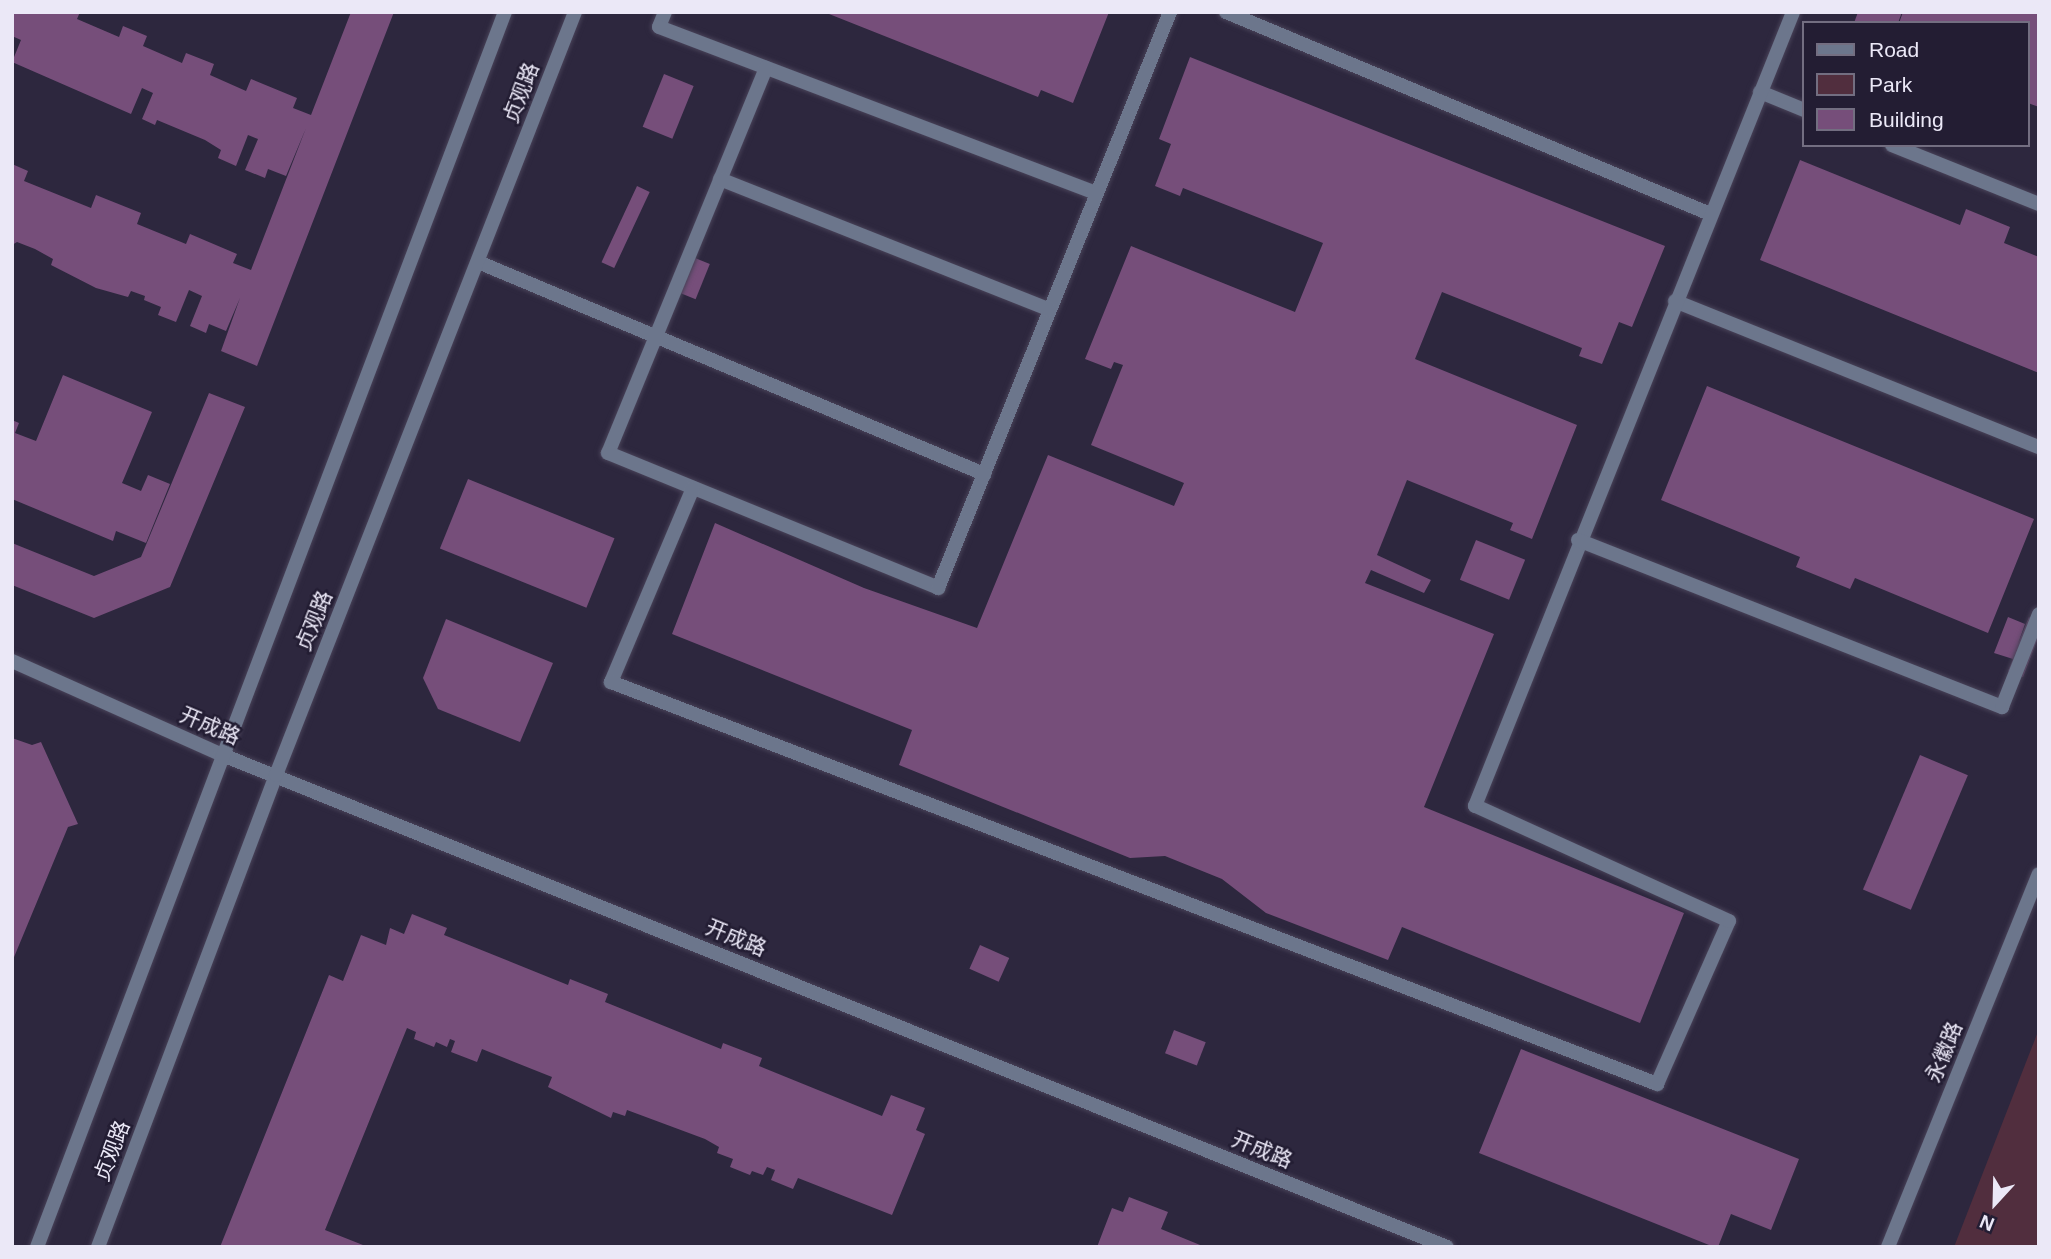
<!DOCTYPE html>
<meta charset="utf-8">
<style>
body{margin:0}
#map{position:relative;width:2051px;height:1259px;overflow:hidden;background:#2d273e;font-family:Arial,"Noto Sans SC",sans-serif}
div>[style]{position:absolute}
.green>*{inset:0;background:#512e3e}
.building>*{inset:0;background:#764e7a;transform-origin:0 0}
.roads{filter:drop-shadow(0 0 2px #484258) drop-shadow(0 0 2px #484258)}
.service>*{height:14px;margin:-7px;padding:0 7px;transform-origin:7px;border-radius:7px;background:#6c768c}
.tertiary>*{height:14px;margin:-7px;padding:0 7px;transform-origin:7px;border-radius:7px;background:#6c768c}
span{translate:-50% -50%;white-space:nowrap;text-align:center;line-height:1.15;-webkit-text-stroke:5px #231d33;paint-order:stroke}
.street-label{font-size:21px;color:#ebe8f7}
.frame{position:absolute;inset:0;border:14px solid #ebe8f7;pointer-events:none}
.legend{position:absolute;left:1802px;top:21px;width:228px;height:126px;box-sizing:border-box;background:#231d33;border:2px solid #736e81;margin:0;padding:9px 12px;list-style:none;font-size:21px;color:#ebe8f7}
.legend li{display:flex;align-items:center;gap:14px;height:35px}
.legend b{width:35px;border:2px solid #736e81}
.north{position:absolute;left:1960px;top:1168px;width:70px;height:70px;-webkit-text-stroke:5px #231d33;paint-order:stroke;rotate:202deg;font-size:19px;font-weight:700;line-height:28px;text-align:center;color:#ebe8f7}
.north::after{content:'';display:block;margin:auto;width:24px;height:32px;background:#ebe8f7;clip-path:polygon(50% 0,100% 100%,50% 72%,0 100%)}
</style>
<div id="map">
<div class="green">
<i style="clip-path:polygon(2039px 1029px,2039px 1247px,1954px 1247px)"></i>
</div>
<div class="building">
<i style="clip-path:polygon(12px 12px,80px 12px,77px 19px,119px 37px,123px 26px,147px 36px,143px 46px,182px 63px,186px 53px,214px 64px,210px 75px,246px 91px,251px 79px,297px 98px,293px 108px,311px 115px,351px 12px,394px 12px,257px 366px,221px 351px,240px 298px,226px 331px,209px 324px,206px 333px,190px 326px,202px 296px,189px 290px,176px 322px,158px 315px,161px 307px,144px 300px,145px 296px,131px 291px,128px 297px,96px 288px,51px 265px,53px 259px,35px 249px,17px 242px,12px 245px,12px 164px,28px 171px,24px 181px,91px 208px,96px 195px,141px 213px,137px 224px,186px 244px,190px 234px,237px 254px,233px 263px,251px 270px,306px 128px,286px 176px,268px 169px,265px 178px,245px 170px,258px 139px,248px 135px,236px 166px,218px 158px,221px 150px,205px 140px,157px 120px,155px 125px,142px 119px,153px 93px,142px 88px,131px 114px,12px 62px,21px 40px,12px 36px)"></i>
<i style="clip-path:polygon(824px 12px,1109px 12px,1073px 103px,1041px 90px,1038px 97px)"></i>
<i style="clip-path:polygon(1858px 12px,1902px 12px,1898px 23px,1854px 23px)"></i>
<i style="clip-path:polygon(1903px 12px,2039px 12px,2039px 107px,2028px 103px,2028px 23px,1899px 23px)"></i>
<i style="clip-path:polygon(1190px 57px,1665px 246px,1632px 327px,1619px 322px,1602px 364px,1579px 356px,1582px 348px,1442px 292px,1415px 359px,1577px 425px,1532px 539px,1510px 530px,1513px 523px,1407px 480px,1377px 555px,1431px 580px,1424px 593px,1371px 570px,1365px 583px,1494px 634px,1424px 807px,1684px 913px,1640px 1023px,1402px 927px,1388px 960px,1266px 913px,1222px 879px,1165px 856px,1130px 858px,899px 765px,912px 730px,672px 634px,715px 523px,864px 588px,977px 628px,1048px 455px,1174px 506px,1184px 483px,1091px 445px,1123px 365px,1114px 362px,1111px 369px,1085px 359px,1131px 246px,1295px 312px,1323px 243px,1183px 188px,1180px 196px,1155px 186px,1171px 144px,1159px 139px)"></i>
<i style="left:664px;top:74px;width:32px;height:57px;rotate:22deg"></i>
<i style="clip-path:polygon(1800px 160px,1960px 225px,1966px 209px,2010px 227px,2004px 243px,2039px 257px,2039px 373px,1760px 260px)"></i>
<i style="left:637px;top:186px;width:14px;height:84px;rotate:25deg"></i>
<i style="left:695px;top:258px;width:16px;height:38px;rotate:22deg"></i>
<i style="clip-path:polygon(63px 375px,152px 412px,122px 483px,141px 491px,148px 475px,170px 484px,146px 543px,116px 531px,113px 541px,12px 499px,12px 420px,19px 423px,15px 433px,36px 441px)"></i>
<i style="clip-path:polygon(1707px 386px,2034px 519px,1988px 633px,1855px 578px,1850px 589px,1796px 567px,1800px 557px,1661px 500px)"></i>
<i style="clip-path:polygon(209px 393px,245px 407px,170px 587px,94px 618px,12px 585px,12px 543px,94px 576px,141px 557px)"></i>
<i style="left:468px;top:479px;width:158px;height:75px;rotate:22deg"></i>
<i style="left:1476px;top:540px;width:53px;height:43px;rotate:22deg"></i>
<i style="clip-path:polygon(2008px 617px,2025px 624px,2018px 644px,2029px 617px,2039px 622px,2039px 635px,2023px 677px,2008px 671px,2013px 659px,1994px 653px)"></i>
<i style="clip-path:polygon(446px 619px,553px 663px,520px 742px,438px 709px,423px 678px)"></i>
<i style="clip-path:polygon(12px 738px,32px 745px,41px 742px,78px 824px,68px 827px,12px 962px)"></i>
<i style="left:1920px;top:755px;width:52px;height:146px;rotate:23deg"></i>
<i style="clip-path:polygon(412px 914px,447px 928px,444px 935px,568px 985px,570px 979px,608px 994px,605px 1002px,721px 1049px,723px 1043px,762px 1058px,759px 1066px,882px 1116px,891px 1095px,925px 1108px,916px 1130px,925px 1134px,892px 1215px,798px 1178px,793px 1189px,771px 1180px,775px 1170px,767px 1167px,763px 1175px,752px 1171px,750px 1175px,730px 1167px,733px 1159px,717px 1153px,719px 1147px,705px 1139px,627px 1110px,625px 1116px,613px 1112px,611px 1118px,548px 1087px,552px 1077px,482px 1049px,477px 1062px,451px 1052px,455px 1041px,450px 1039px,447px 1047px,436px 1042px,434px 1047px,414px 1039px,416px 1032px,407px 1028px,325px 1230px,368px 1247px,220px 1247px,329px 975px,343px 981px,361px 935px,386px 945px,390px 928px,404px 934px)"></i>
<i style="left:980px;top:945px;width:32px;height:26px;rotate:24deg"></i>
<i style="left:1174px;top:1030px;width:34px;height:25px;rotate:21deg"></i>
<i style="clip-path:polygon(1521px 1049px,1799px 1159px,1771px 1230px,1731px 1214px,1718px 1247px,1714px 1247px,1479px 1153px)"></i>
<i style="clip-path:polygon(1129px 1197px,1168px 1212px,1161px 1229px,1205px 1247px,1097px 1247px,1112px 1208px,1123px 1212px)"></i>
</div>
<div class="roads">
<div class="service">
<i style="left:665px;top:12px;width:16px;rotate:112deg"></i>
<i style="left:659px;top:27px;width:467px;rotate:20.8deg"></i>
<i style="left:1226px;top:12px;width:524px;rotate:22.65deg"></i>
<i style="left:766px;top:68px;width:416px;rotate:112.3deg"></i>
<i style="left:608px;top:453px;width:357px;rotate:22.2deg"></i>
<i style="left:938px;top:588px;width:621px;rotate:-68.06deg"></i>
<i style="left:1760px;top:92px;width:48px;rotate:22.2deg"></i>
<i style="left:1892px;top:145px;width:158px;rotate:21.9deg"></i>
<i style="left:720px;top:179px;width:354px;rotate:21.6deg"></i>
<i style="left:478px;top:262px;width:549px;rotate:22.73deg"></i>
<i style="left:1675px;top:301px;width:392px;rotate:21.9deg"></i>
<i style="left:693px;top:488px;width:211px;rotate:112.9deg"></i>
<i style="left:611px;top:682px;width:1121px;rotate:21.02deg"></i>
<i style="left:1657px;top:1084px;width:178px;rotate:-66.2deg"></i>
<i style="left:1729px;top:921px;width:279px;rotate:-155.6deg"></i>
<i style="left:1475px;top:806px;width:855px;rotate:-68.17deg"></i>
<i style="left:1578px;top:540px;width:456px;rotate:21.5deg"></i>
<i style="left:2002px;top:707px;width:100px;rotate:-68.3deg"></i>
</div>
<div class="tertiary">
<i style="left:12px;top:661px;width:228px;rotate:24.1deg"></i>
<i style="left:220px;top:754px;width:1322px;rotate:21.89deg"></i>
<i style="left:37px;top:1247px;width:1321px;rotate:-69.25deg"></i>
<i style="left:98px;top:1247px;width:504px;rotate:-69.34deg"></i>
<i style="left:276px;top:775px;width:819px;rotate:-68.6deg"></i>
<i style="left:1888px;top:1247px;width:402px;rotate:-68deg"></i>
</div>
</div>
<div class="street-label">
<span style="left:521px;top:93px;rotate:-69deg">贞观路</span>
<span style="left:314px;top:621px;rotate:-68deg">贞观路</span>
<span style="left:210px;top:726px;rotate:23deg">开成路</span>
<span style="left:736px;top:938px;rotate:22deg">开成路</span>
<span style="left:1944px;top:1052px;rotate:-68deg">永徽路</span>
<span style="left:1262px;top:1150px;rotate:22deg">开成路</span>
<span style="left:112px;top:1151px;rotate:-69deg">贞观路</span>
</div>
<div class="frame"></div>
<ul class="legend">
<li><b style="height:9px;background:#6c768c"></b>Road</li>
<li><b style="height:19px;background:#512e3e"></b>Park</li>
<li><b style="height:19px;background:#764e7a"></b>Building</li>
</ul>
<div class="north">N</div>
</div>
